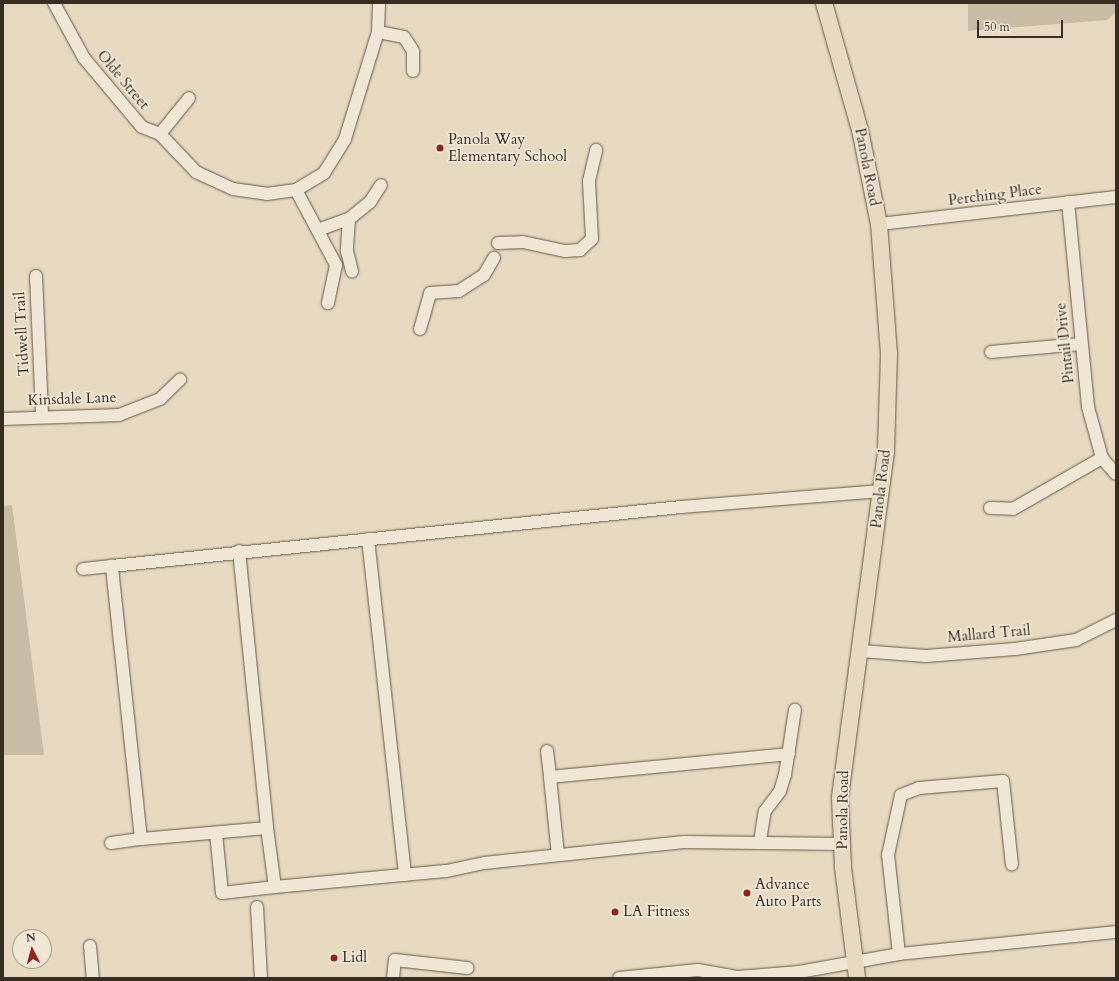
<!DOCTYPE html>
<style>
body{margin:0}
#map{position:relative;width:1119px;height:981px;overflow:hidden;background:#e7d9c0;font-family:Cardo,serif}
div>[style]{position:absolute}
.green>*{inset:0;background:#c9bca5}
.roads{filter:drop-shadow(0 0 1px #645849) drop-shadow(0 0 1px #645849)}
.minor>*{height:12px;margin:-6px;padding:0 6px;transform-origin:6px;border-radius:6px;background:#efe6d6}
.major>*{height:16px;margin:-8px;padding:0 8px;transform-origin:8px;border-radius:8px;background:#e7d9c0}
.dots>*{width:11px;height:11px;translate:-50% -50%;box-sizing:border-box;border:2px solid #efe6d6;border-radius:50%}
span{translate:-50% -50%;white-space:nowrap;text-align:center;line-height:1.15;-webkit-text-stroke:3.5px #efe6d6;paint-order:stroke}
.street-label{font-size:15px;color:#382d21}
.poi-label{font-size:15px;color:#382d21}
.left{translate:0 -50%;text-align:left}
.frame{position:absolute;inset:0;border:4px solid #382d21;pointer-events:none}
.north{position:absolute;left:12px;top:929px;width:40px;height:40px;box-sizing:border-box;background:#efe6d6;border:1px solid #a69c8e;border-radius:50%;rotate:354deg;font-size:11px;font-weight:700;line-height:16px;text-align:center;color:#382d21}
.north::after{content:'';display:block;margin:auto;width:14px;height:18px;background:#8f2418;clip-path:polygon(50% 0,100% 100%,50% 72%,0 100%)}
.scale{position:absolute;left:977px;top:20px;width:86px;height:18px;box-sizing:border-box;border:2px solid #382d21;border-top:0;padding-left:5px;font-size:12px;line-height:14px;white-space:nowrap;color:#382d21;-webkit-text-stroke:3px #efe6d6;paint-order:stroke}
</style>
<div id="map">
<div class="green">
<i style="clip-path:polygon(968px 3px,1116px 3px,1116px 12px,1107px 20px,968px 31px)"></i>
<i style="clip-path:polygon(12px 505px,44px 755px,3px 755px,3px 506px)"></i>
</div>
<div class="roads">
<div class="minor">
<i style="left:54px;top:3px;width:63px;rotate:61.4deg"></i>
<i style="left:84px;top:58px;width:90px;rotate:50deg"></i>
<i style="left:142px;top:127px;width:19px;rotate:21deg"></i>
<i style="left:160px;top:134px;width:52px;rotate:46.5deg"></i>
<i style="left:196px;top:172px;width:41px;rotate:24.7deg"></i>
<i style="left:233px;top:189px;width:34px;rotate:8deg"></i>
<i style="left:267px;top:194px;width:29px;rotate:-8deg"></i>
<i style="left:296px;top:190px;width:33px;rotate:-31deg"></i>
<i style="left:324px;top:173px;width:40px;rotate:-58deg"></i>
<i style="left:345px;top:139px;width:112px;rotate:-72.9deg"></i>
<i style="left:378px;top:32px;width:29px;rotate:-88deg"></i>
<i style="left:378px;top:32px;width:26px;rotate:11deg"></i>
<i style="left:404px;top:37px;width:17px;rotate:57deg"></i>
<i style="left:413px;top:51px;width:20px;rotate:90deg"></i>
<i style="left:160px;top:134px;width:46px;rotate:-51.1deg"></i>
<i style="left:296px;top:190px;width:85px;rotate:61.9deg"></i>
<i style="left:336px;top:265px;width:39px;rotate:102deg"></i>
<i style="left:1068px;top:202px;width:206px;rotate:84.4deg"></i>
<i style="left:1088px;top:407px;width:53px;rotate:74.6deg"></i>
<i style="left:1102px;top:458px;width:21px;rotate:49deg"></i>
<i style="left:349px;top:219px;width:32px;rotate:94deg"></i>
<i style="left:347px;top:251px;width:21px;rotate:76deg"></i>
<i style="left:879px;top:224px;width:239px;rotate:-6.5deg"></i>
<i style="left:318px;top:230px;width:33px;rotate:-20deg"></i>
<i style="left:349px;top:219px;width:27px;rotate:-39deg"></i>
<i style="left:370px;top:202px;width:20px;rotate:-57deg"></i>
<i style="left:498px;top:243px;width:25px;rotate:-2deg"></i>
<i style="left:523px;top:242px;width:43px;rotate:12.1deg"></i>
<i style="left:565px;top:251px;width:15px;rotate:-4deg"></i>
<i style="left:580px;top:250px;width:16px;rotate:-43deg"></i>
<i style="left:592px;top:239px;width:58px;rotate:-93deg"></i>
<i style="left:589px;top:181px;width:32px;rotate:-77deg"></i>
<i style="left:36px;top:276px;width:139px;rotate:87.5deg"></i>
<i style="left:420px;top:329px;width:37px;rotate:-74deg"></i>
<i style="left:430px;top:293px;width:29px;rotate:-4deg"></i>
<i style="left:459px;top:291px;width:30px;rotate:-33deg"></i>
<i style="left:484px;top:275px;width:20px;rotate:-60deg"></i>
<i style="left:991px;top:352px;width:90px;rotate:-5.1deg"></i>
<i style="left:3px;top:419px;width:116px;rotate:-2deg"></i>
<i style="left:119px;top:415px;width:44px;rotate:-21.3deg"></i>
<i style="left:160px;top:399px;width:28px;rotate:-44deg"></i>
<i style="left:990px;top:508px;width:23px;rotate:2deg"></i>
<i style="left:1013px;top:509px;width:103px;rotate:-29.8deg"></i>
<i style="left:368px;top:539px;width:338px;rotate:83.7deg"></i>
<i style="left:239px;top:551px;width:278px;rotate:84.2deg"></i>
<i style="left:83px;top:569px;width:29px;rotate:-6deg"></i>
<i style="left:861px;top:651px;width:65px;rotate:4.4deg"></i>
<i style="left:926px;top:656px;width:89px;rotate:-4.5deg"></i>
<i style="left:1015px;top:649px;width:62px;rotate:-8.4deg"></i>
<i style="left:1076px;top:640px;width:45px;rotate:-26.6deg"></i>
<i style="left:547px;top:751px;width:26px;rotate:83deg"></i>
<i style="left:216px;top:833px;width:60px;rotate:84.3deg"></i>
<i style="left:222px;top:893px;width:53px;rotate:-6.5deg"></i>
<i style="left:760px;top:841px;width:30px;rotate:-81deg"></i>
<i style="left:765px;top:811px;width:25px;rotate:-53deg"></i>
<i style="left:780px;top:791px;width:17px;rotate:-73deg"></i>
<i style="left:785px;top:775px;width:66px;rotate:-81.3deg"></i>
<i style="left:111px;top:843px;width:30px;rotate:-8deg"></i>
<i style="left:842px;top:844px;width:158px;rotate:-179.3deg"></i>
<i style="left:684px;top:842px;width:201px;rotate:174deg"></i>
<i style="left:484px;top:863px;width:40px;rotate:168deg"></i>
<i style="left:445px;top:871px;width:171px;rotate:174.6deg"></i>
<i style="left:275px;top:887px;width:60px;rotate:-97.7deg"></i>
<i style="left:267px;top:828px;width:126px;rotate:175deg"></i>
<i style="left:141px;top:839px;width:275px;rotate:-96.1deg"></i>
<i style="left:112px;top:566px;width:572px;rotate:-5.92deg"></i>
<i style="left:681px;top:507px;width:201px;rotate:-4.6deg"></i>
<i style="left:558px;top:855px;width:78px;rotate:-95.9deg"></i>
<i style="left:550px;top:777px;width:240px;rotate:-5.5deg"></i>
<i style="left:257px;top:907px;width:71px;rotate:86.8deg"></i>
<i style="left:90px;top:946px;width:32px;rotate:85deg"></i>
<i style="left:899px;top:954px;width:100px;rotate:-96.3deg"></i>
<i style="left:888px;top:855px;width:61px;rotate:-77.8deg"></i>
<i style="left:901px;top:795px;width:19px;rotate:-21deg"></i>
<i style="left:919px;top:788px;width:84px;rotate:-4.8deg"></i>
<i style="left:1003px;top:781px;width:84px;rotate:83.9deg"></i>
<i style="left:393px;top:978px;width:18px;rotate:-84deg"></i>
<i style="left:395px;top:960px;width:73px;rotate:6.3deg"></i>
<i style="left:619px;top:978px;width:79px;rotate:-5.8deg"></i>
<i style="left:698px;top:970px;width:41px;rotate:9.9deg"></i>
<i style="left:738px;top:977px;width:61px;rotate:-4.7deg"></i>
<i style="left:799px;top:972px;width:102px;rotate:-10.2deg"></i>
<i style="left:899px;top:954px;width:218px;rotate:-5.8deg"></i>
</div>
<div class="major">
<i style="left:824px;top:3px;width:132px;rotate:74.2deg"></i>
<i style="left:860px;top:130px;width:96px;rotate:78.6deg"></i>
<i style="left:879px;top:224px;width:130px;rotate:85.6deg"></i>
<i style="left:889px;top:354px;width:98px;rotate:91.8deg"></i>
<i style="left:886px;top:452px;width:349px;rotate:97.6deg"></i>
<i style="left:840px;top:798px;width:70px;rotate:87.5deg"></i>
<i style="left:843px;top:868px;width:111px;rotate:82.7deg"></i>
</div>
</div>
<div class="dots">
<i style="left:440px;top:148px;background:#8f2418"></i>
<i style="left:747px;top:893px;background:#8f2418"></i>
<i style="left:615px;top:912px;background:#8f2418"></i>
<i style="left:334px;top:958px;background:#8f2418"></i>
</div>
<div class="street-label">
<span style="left:123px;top:80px;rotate:50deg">Olde Street</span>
<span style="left:867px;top:167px;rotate:79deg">Panola Road</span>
<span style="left:995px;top:195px;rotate:-7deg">Perching Place</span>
<span style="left:22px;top:334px;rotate:-93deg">Tidwell Trail</span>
<span style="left:1065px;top:343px;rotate:-96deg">Pintail Drive</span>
<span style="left:72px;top:399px;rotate:-2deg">Kinsdale Lane</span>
<span style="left:881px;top:489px;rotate:-83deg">Panola Road</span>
<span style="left:989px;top:634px;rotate:-5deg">Mallard Trail</span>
<span style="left:843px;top:810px;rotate:-89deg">Panola Road</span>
</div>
<div class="poi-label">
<span class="left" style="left:448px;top:148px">Panola Way<br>Elementary School</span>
<span class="left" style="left:755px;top:893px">Advance<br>Auto Parts</span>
<span class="left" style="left:623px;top:912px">LA Fitness</span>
<span class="left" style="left:342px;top:958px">Lidl</span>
</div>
<div class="frame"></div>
<div class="north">N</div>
<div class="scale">50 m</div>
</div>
